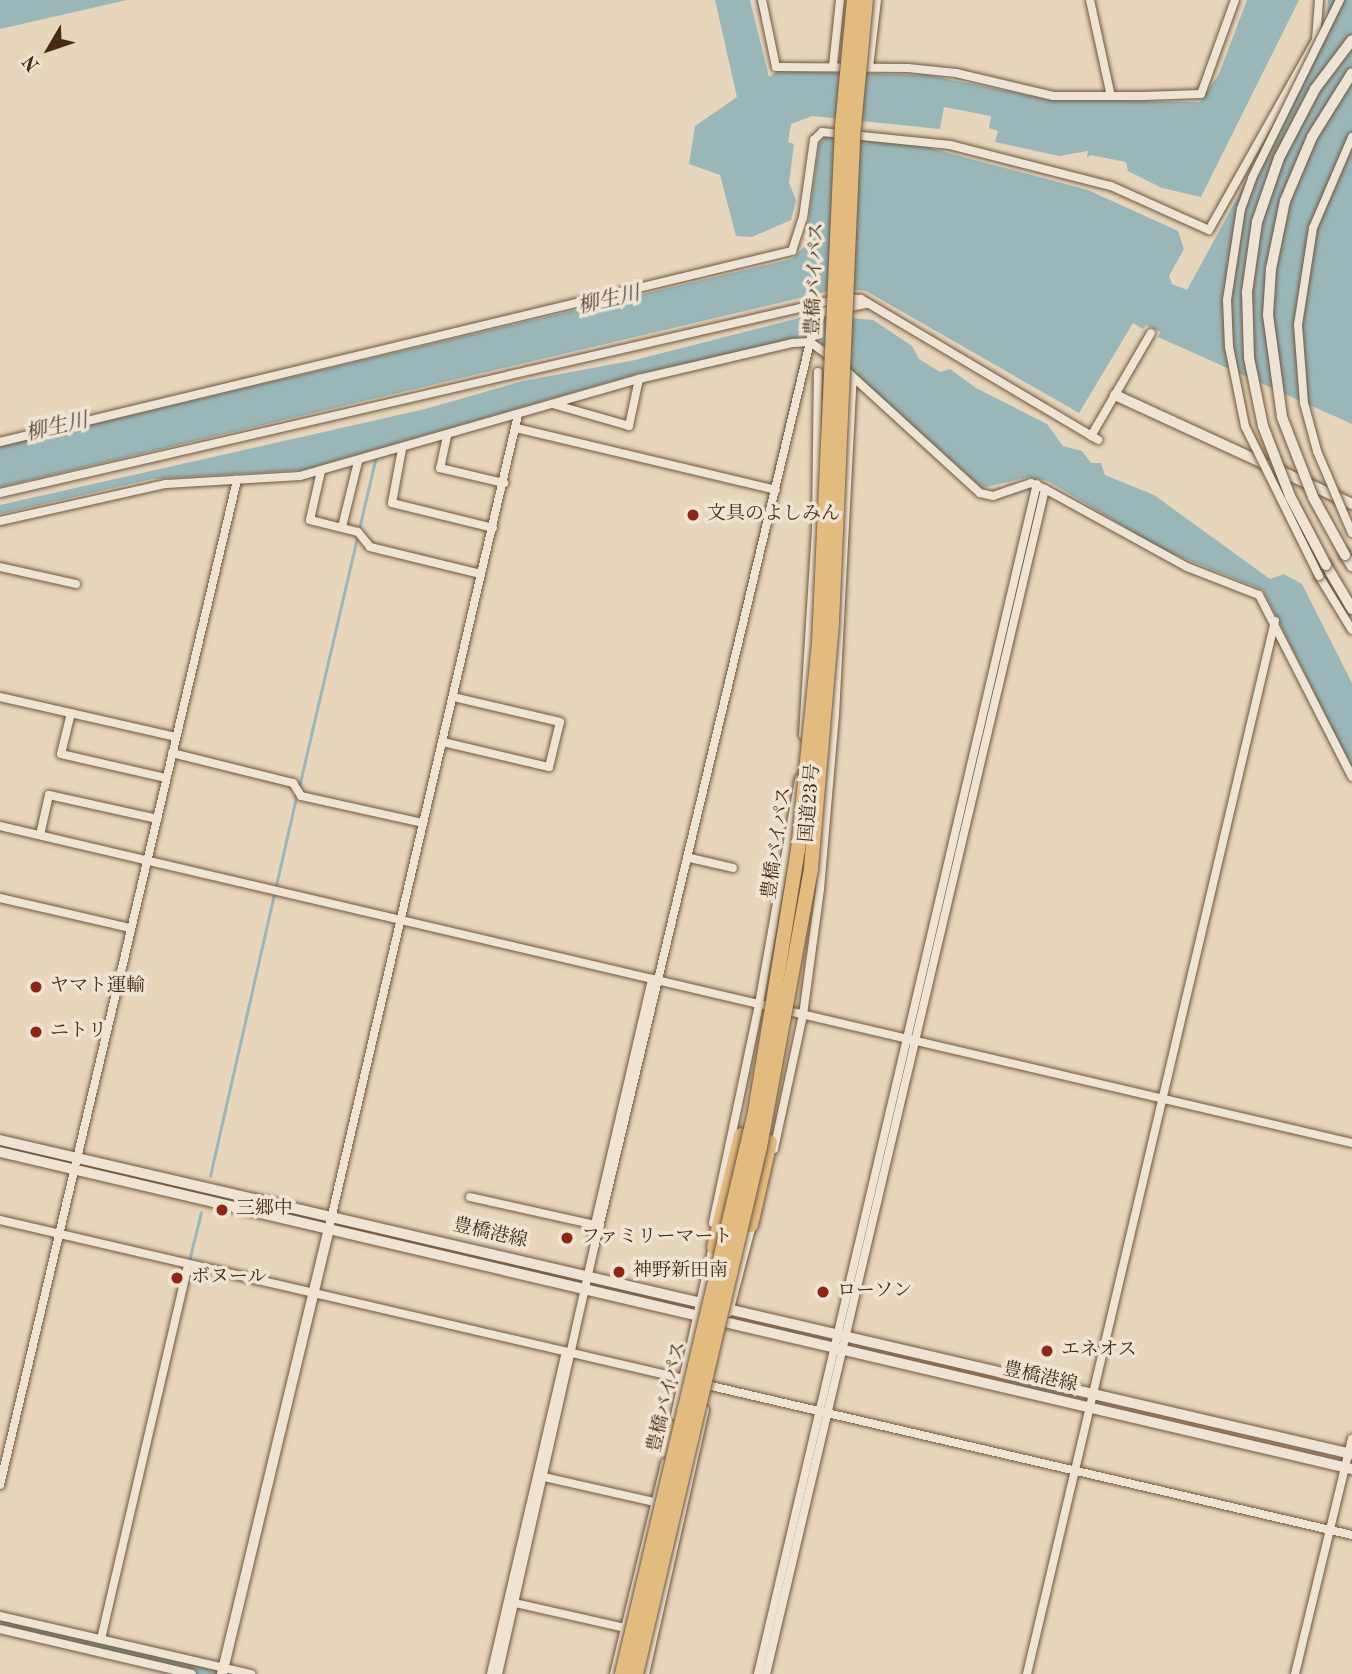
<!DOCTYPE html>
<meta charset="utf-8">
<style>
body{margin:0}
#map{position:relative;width:1352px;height:1674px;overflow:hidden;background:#e7d6bc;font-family:"Old Standard TT","Noto Serif JP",serif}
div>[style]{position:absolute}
.water>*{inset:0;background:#99b7b9}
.stream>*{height:2.5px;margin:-1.25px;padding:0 1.25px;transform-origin:1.25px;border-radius:1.25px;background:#99b7b9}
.river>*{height:14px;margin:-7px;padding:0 7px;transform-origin:7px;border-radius:7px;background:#99b7b9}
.roads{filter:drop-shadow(0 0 2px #6f563e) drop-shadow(0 0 2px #6f563e)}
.street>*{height:8px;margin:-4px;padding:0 4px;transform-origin:4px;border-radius:4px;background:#efe4d3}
.secondary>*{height:10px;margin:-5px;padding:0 5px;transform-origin:5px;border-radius:5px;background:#efe4d3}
.highway>*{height:14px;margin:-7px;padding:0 7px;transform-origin:7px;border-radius:7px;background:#e4bb7e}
.bridges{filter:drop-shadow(0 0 2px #6f563e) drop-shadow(0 0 2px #6f563e)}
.street-bridge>*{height:8px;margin:-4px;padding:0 4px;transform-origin:4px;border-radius:4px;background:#efe4d3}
.secondary-bridge>*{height:10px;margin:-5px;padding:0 5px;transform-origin:5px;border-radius:5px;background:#efe4d3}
.highway-bridge>*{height:14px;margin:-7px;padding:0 7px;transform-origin:7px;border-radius:7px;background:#e4bb7e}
.dots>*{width:19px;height:19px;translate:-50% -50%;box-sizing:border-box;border:4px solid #efe4d3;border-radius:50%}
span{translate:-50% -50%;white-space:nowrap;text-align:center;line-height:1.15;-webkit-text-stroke:7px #efe4d3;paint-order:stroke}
.street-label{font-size:19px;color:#472b14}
.poi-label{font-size:19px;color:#472b14}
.left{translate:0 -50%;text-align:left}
.water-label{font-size:21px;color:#574735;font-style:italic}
.north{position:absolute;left:14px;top:14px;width:70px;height:70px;-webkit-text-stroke:5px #efe4d3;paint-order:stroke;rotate:231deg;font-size:19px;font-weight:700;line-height:28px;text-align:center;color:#472b14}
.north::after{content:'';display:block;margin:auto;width:24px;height:32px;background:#472b14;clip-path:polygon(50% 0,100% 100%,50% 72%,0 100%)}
</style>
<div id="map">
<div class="water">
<i style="clip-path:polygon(0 0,127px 0,0 29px)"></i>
<i style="clip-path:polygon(715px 0,750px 0,769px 77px,778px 71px,927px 75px,1051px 100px,1200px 102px,1219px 74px,1247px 0,1299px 0,1201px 197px,1162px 188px,1128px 171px,1126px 162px,1090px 155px,1087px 158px,1088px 151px,1059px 156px,995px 142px,998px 131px,989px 128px,991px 116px,944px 107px,940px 129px,812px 116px,791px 124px,788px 142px,794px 144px,789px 183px,796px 200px,791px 220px,752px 237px,736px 236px,720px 175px,689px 164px,695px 126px,737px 97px)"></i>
<i style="clip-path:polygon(1328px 0,1352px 0,1352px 424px,1158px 337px,1160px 332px,1146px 325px,1143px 329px,1133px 323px,1079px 413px,866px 291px,842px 288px,0 487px,0 446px,792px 259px,805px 246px,819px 145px,825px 137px,915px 144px,1088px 190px,1178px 231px,1184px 249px,1169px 276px,1172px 284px,1187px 290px,1326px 35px)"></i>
<i style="clip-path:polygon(803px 317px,812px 322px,840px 317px,873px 320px,912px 346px,919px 359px,940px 372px,950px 369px,976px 388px,1047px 424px,1063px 446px,1082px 451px,1091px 463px,1101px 463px,1105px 475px,1154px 495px,1270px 579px,1284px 574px,1302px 584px,1352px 683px,1352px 768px,1263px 590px,1163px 550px,1048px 481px,1028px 477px,982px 488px,820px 342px,802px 337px,637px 374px,303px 470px,152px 479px,0 514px,0 505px,425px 409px,523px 381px,635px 360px)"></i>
</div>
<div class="stream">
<i style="left:758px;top:0;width:17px;rotate:77deg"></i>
<i style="left:1031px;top:526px;width:39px;rotate:-77deg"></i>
<i style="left:725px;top:682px;width:347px;rotate:-76.7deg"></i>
<i style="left:299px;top:787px;width:340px;rotate:-76.9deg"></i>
<i style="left:957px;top:843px;width:91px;rotate:-76.7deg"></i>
<i style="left:210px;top:1176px;width:392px;rotate:-77.2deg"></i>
<i style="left:189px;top:1261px;width:50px;rotate:-76.2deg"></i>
</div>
<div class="river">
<i style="left:0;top:1621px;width:233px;rotate:13.1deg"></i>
</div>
<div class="roads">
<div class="street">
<i style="left:762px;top:0;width:68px;rotate:78.2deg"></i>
<i style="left:776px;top:67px;width:132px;rotate:0.4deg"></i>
<i style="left:908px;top:68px;width:48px;rotate:5.9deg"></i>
<i style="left:956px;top:73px;width:100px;rotate:13.3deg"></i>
<i style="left:1053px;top:96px;width:90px"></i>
<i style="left:1143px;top:96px;width:58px;rotate:-2deg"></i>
<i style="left:1201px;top:94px;width:100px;rotate:-70.1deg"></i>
<i style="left:1090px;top:0;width:98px;rotate:77.7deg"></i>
<i style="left:833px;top:66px;width:66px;rotate:-83.9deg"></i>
<i style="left:869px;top:67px;width:67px;rotate:-83.2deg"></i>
<i style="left:556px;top:405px;width:76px;rotate:16deg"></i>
<i style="left:629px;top:426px;width:48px;rotate:-78deg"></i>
<i style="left:516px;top:428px;width:267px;rotate:13.4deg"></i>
<i style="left:447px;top:436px;width:33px;rotate:102deg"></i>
<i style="left:440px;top:468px;width:66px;rotate:13.2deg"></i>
<i style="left:1091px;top:436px;width:119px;rotate:-59.8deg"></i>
<i style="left:0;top:442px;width:815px;rotate:-13.56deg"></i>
<i style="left:792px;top:251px;width:35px;rotate:-72deg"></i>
<i style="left:803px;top:218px;width:79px;rotate:-82deg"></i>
<i style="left:814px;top:140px;width:11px;rotate:-45deg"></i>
<i style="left:822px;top:132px;width:129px;rotate:5.8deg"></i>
<i style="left:950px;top:145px;width:166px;rotate:14.3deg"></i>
<i style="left:1111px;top:186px;width:107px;rotate:24.2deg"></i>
<i style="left:1209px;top:230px;width:218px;rotate:-60.6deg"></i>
<i style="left:1316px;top:40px;width:40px;rotate:-85.7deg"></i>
<i style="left:402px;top:449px;width:55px;rotate:100.5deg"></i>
<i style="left:392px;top:503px;width:104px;rotate:13.9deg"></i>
<i style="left:321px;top:471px;width:50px;rotate:102.7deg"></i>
<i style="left:310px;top:520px;width:49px;rotate:14deg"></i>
<i style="left:358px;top:532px;width:19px;rotate:51deg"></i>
<i style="left:370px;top:547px;width:114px;rotate:13.7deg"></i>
<i style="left:1045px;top:489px;width:162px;rotate:28.8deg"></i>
<i style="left:1187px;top:567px;width:77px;rotate:21.3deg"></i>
<i style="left:1259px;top:595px;width:204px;rotate:62.9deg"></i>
<i style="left:0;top:493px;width:865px;rotate:-13.02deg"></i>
<i style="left:843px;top:298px;width:18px;rotate:3deg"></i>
<i style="left:861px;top:299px;width:276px;rotate:30.7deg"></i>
<i style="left:0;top:521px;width:170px;rotate:-12.6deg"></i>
<i style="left:166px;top:484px;width:134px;rotate:-3.4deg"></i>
<i style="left:300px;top:476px;width:353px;rotate:-16deg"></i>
<i style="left:639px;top:379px;width:158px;rotate:-13.2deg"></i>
<i style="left:793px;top:343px;width:17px;rotate:-3deg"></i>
<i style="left:810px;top:342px;width:26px;rotate:36deg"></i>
<i style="left:342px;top:527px;width:67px;rotate:-76.2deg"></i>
<i style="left:0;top:567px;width:78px;rotate:12.6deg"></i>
<i style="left:1319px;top:576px;width:63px;rotate:58.6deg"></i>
<i style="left:0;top:697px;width:180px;rotate:12.8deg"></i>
<i style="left:71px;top:713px;width:42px;rotate:103.7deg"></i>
<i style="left:61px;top:754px;width:108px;rotate:12.9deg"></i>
<i style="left:803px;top:735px;width:208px;rotate:-86.4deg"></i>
<i style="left:816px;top:527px;width:155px;rotate:-89.3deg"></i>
<i style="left:443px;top:742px;width:109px;rotate:13.3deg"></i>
<i style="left:549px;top:767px;width:46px;rotate:-76.3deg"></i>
<i style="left:560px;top:722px;width:110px;rotate:-166.8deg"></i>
<i style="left:172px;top:753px;width:125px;rotate:13.9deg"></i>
<i style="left:293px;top:783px;width:15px;rotate:58deg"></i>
<i style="left:301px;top:796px;width:125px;rotate:12.5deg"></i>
<i style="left:0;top:826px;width:1389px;rotate:13.2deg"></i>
<i style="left:40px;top:835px;width:41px;rotate:-77.3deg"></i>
<i style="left:49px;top:795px;width:111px;rotate:12.5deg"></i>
<i style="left:690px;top:858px;width:44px;rotate:13.1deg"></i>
<i style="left:0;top:898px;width:133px;rotate:13deg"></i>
<i style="left:774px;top:1149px;width:137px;rotate:-77.8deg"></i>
<i style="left:803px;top:1015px;width:127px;rotate:-82.3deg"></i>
<i style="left:820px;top:889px;width:175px;rotate:-85.1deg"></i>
<i style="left:835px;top:715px;width:338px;rotate:-87deg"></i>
<i style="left:470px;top:1197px;width:133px;rotate:12.6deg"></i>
<i style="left:0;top:1220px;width:702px;rotate:13.09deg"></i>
<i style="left:713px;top:1223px;width:224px;rotate:-78.1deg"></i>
<i style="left:759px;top:1004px;width:229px;rotate:-79.9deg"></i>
<i style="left:328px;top:1232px;width:839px;rotate:-76.91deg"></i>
<i style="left:595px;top:1244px;width:11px;rotate:-100deg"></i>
<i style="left:593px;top:1233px;width:261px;rotate:-76.9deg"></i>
<i style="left:711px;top:1386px;width:658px;rotate:13.09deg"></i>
<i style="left:544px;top:1477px;width:113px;rotate:12.8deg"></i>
<i style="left:0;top:1485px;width:1033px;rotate:-76.73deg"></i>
<i style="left:515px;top:1603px;width:113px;rotate:12.8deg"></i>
<i style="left:0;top:1616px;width:258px;rotate:13deg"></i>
<i style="left:0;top:1629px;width:197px;rotate:13.2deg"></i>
<i style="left:101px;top:1639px;width:385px;rotate:-76.9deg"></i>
<i style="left:491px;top:1674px;width:326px;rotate:-76.9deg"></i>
<i style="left:565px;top:1357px;width:6px;rotate:-39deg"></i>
<i style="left:498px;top:1674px;width:441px;rotate:-77.3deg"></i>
<i style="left:595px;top:1244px;width:927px;rotate:-76.59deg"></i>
<i style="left:810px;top:342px;width:32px;rotate:-68deg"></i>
<i style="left:822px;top:312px;width:46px;rotate:-10.1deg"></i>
<i style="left:614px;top:1674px;width:217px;rotate:-76.4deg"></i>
<i style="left:645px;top:1674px;width:271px;rotate:-77.2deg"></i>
<i style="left:758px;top:1674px;width:1222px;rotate:-76.81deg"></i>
<i style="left:766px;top:1674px;width:1217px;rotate:-76.75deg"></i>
<i style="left:1045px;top:489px;width:15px;rotate:-157deg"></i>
<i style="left:1031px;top:483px;width:40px;rotate:161.1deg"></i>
<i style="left:993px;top:496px;width:13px;rotate:-167deg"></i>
<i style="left:980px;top:493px;width:185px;rotate:-137.6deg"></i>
<i style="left:1027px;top:1674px;width:1082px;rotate:-76.75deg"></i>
<i style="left:1295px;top:1674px;width:242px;rotate:-76.4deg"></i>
</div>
<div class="secondary">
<i style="left:1115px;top:395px;width:261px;rotate:24.7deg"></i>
<i style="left:1345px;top:555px;width:13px;rotate:58deg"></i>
<i style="left:1326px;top:565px;width:51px;rotate:59.4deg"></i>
<i style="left:0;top:1140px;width:1388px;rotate:13.08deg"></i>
<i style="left:0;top:1152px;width:1389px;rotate:13.2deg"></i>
<i style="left:728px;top:1312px;width:90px;rotate:-75.2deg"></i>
<i style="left:676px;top:1415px;width:172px;rotate:-77.3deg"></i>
<i style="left:222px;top:1674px;width:455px;rotate:-76.5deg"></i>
</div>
<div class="highway">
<i style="left:751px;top:1225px;width:85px;rotate:-77.1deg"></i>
<i style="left:714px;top:1247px;width:115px;rotate:-76.4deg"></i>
</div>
</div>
<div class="bridges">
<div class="street-bridge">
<i style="left:1352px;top:137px;width:99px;rotate:113.2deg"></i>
<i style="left:1313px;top:228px;width:98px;rotate:98.8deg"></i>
<i style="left:1298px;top:325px;width:78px;rotate:85.6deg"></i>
<i style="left:1304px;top:403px;width:50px;rotate:74.8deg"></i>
<i style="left:1317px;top:451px;width:89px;rotate:66.9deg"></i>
<i style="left:1319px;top:576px;width:167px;rotate:-116.3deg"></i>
<i style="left:1245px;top:426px;width:81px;rotate:-101.4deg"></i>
<i style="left:1229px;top:347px;width:47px;rotate:-92.4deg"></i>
<i style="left:1227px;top:300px;width:92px;rotate:-81.3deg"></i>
<i style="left:1241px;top:209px;width:33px;rotate:-70deg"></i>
<i style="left:1252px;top:178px;width:199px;rotate:-63.7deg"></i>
</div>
<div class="secondary-bridge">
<i style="left:1345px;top:555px;width:66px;rotate:-118.9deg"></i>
<i style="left:1313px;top:497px;width:86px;rotate:-111.2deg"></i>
<i style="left:1282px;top:417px;width:103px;rotate:-97.8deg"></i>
<i style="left:1268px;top:315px;width:46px;rotate:-86.3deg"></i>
<i style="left:1271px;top:269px;width:69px;rotate:-78.4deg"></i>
<i style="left:1285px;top:201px;width:69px;rotate:-67.1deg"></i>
<i style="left:1312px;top:137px;width:75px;rotate:-58deg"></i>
<i style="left:1326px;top:565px;width:78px;rotate:-117.6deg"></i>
<i style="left:1290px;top:496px;width:75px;rotate:-111.1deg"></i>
<i style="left:1263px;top:426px;width:69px;rotate:-101.6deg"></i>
<i style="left:1249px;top:358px;width:66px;rotate:-91.7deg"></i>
<i style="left:1247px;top:292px;width:71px;rotate:-81.9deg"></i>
<i style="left:1257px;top:222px;width:68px;rotate:-71deg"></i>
<i style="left:1279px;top:158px;width:78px;rotate:-62.4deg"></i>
<i style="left:1315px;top:89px;width:61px;rotate:-52.9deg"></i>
</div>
<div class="highway-bridge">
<i style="left:622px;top:1674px;width:578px;rotate:-76.69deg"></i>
<i style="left:755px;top:1112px;width:266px;rotate:-80.7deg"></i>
<i style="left:798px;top:850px;width:207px;rotate:-84.2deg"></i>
<i style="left:819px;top:644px;width:518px;rotate:-87.45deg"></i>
<i style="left:842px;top:127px;width:128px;rotate:-84.6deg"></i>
<i style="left:636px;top:1674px;width:541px;rotate:-76.76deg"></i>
<i style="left:760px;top:1147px;width:284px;rotate:-79.6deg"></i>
<i style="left:811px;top:868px;width:247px;rotate:-85.1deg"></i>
<i style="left:832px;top:622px;width:496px;rotate:-87.5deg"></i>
<i style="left:854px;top:126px;width:127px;rotate:-84.6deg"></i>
</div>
</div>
<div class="dots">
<i style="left:693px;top:515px;background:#8f2418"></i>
<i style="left:36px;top:987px;background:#8f2418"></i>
<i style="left:36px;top:1032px;background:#8f2418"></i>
<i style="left:222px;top:1210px;background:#8f2418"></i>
<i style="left:567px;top:1238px;background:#8f2418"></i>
<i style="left:619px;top:1272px;background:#8f2418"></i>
<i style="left:177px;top:1278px;background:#8f2418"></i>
<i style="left:823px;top:1292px;background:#8f2418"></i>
<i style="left:1047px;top:1351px;background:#8f2418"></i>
</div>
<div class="street-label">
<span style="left:816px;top:279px;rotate:-88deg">豊橋バイパス</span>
<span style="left:811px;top:803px;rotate:-85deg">国道23号</span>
<span style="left:778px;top:843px;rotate:-82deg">豊橋バイパス</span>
<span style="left:490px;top:1234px;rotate:13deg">豊橋港線</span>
<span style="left:1040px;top:1378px;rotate:13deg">豊橋港線</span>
<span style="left:668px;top:1397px;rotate:-77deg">豊橋バイパス</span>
</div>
<div class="poi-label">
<span class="left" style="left:707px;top:515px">文具のよしみん</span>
<span class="left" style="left:50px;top:987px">ヤマト運輸</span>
<span class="left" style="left:50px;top:1032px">ニトリ</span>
<span class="left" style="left:236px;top:1210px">三郷中</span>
<span class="left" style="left:581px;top:1238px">ファミリーマート</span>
<span class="left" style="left:633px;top:1272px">神野新田南</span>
<span class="left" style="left:191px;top:1278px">ボヌール</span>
<span class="left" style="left:837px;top:1292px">ローソン</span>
<span class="left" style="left:1061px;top:1351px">エネオス</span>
</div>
<div class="water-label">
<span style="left:609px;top:301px;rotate:-13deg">柳生川</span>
<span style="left:57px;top:428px;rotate:-13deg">柳生川</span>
</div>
<div class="north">N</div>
</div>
